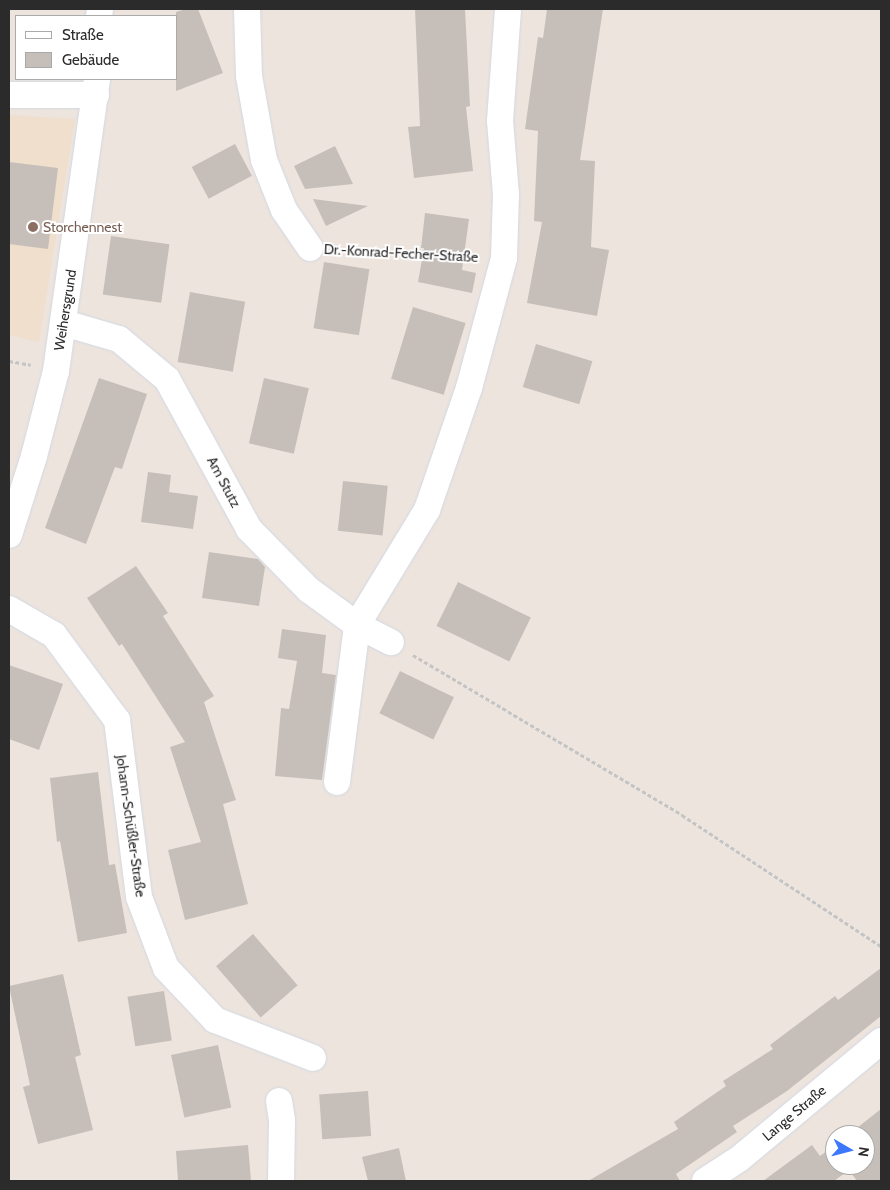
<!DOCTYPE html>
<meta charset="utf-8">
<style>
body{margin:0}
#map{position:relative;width:890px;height:1190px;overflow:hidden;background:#ede4dd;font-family:Cabin,sans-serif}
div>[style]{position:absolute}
.education>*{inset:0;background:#efdfcc}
.building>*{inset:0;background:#c6bfb9;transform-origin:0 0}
.path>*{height:3px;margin-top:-1.5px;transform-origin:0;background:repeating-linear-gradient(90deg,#c4c4c4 0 4px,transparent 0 6.5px)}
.roads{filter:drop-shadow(0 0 1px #d2d8e4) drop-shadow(0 0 1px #d2d8e4)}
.minor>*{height:26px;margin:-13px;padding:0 13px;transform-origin:13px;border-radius:13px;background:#fff}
.dots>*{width:14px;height:14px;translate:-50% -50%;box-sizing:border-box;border:2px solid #fff;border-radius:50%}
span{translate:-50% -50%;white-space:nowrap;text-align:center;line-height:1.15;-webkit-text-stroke:4px #fff;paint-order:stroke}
.education-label{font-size:14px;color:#785e54}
.left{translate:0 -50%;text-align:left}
.street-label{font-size:14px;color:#2b2b2b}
.frame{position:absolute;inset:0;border:10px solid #2b2b2b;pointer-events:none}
.legend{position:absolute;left:15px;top:15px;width:162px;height:65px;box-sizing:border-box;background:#fff;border:1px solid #aaa;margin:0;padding:6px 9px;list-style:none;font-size:15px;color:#2b2b2b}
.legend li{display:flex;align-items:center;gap:10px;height:25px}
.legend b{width:25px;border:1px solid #aaa}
.north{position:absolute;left:825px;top:1125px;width:50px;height:50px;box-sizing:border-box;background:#fff;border:1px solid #aaa;border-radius:50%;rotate:98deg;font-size:14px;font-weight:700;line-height:20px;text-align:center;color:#2b2b2b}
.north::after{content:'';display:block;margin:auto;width:18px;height:22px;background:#3c77fc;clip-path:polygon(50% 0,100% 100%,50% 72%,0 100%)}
</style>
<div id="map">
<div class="education">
<i style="clip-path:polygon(9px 115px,75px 119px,39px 342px,9px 335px)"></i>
</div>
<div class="building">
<i style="clip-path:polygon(186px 9px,198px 9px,223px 73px,176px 91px,176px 12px)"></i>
<i style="clip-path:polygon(415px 9px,465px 9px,470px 106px,466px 107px,473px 171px,414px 178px,408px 127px,420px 126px)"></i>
<i style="clip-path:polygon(547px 9px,603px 9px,580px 160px,595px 161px,591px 247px,609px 250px,597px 316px,527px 303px,542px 222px,534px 221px,538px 131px,525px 129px,538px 37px,543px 38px)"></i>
<i style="left:235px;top:144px;width:36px;height:49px;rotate:62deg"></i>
<i style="clip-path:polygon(335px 146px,353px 184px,305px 189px,294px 166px)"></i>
<i style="clip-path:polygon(9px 162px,58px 168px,48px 249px,9px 244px)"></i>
<i style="clip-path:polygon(313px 199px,368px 206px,326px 226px)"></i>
<i style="clip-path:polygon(425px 213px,469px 219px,462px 270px,476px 273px,472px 293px,418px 282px,424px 248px,421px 248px)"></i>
<i style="left:111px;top:236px;width:59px;height:59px;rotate:8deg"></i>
<i style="left:324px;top:262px;width:46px;height:67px;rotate:9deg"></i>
<i style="left:190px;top:292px;width:56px;height:71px;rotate:10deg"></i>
<i style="left:413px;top:307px;width:55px;height:75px;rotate:17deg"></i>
<i style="left:536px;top:344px;width:59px;height:45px;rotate:17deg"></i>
<i style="clip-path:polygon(99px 378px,147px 394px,122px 469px,115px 467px,86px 544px,45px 528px)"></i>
<i style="left:264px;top:378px;width:46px;height:67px;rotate:13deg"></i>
<i style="clip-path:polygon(148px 472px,171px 475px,169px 492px,198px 496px,193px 529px,141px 522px)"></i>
<i style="left:343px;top:481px;width:45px;height:50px;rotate:6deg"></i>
<i style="clip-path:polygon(209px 552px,258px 559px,265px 567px,259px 606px,202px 598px)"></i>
<i style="clip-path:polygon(136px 566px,168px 613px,163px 616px,214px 696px,204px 702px,236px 800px,223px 804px,248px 904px,185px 920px,168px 850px,201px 842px,170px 747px,185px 742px,122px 644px,119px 646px,87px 598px)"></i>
<i style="left:458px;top:582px;width:81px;height:49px;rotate:26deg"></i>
<i style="clip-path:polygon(282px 629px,326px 635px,322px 673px,336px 675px,322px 780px,275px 776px,281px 708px,289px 709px,297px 661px,278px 658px)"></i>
<i style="clip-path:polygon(9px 665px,63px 684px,39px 750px,9px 739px)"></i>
<i style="left:400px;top:671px;width:60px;height:47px;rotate:26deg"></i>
<i style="clip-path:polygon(98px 772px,109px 865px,115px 864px,127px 933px,78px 942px,60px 841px,57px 842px,50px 778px)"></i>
<i style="left:253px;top:934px;width:68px;height:49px;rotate:49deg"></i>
<i style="clip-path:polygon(881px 968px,881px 1016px,787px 1091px,733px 1126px,737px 1132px,676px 1174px,680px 1181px,588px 1181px,678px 1129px,674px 1122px,726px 1086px,723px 1081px,773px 1049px,770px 1045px,835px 996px,838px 1000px)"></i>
<i style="clip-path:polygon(63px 974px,81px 1055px,75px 1057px,93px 1130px,38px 1144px,23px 1087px,30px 1085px,9px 986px)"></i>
<i style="left:164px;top:991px;width:50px;height:37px;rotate:81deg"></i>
<i style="left:218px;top:1045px;width:64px;height:48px;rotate:78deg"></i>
<i style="left:368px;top:1091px;width:45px;height:49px;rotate:86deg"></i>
<i style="clip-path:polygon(881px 1109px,881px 1181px,857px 1181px,849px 1170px,834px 1181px,763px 1181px,812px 1145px,820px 1156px,835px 1145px,835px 1165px,865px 1165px,865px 1135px,848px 1135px)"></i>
<i style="clip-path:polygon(248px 1145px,251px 1181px,178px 1181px,176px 1151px)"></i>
<i style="clip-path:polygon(399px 1148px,406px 1181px,368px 1181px,362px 1157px)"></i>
</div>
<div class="path">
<i style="left:336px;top:250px;width:141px;rotate:2.8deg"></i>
<i style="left:9px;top:361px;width:22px;rotate:10deg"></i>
<i style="left:413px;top:655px;width:313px;rotate:30.7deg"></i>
<i style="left:682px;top:815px;width:238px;rotate:33.4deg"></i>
</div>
<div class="roads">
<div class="minor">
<i style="left:247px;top:9px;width:67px;rotate:88.3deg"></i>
<i style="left:249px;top:76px;width:85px;rotate:79.9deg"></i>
<i style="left:264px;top:160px;width:54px;rotate:68.2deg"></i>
<i style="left:284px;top:210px;width:46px;rotate:55.6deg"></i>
<i style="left:99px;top:16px;width:7px;rotate:-82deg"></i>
<i style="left:9px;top:95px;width:87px"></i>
<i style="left:64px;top:323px;width:57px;rotate:16.2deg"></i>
<i style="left:119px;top:339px;width:62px;rotate:39.8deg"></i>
<i style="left:167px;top:379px;width:171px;rotate:61.3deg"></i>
<i style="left:249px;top:529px;width:86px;rotate:45.5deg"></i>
<i style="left:309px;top:590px;width:59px;rotate:36.1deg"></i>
<i style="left:357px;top:625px;width:38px;rotate:27deg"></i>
<i style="left:9px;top:535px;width:83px;rotate:-72.4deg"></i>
<i style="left:34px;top:456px;width:88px;rotate:-75.5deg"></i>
<i style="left:56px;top:371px;width:295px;rotate:-82deg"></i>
<i style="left:9px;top:609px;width:52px;rotate:30deg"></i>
<i style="left:54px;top:635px;width:106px;rotate:53.5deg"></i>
<i style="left:117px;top:720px;width:178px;rotate:82.9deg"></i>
<i style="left:139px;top:897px;width:76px;rotate:69.2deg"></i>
<i style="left:166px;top:968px;width:71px;rotate:46.7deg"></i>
<i style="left:215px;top:1020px;width:105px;rotate:21.2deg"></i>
<i style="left:337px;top:782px;width:158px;rotate:-82.7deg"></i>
<i style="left:357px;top:625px;width:135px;rotate:-58.7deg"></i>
<i style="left:427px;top:510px;width:129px;rotate:-71deg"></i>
<i style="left:469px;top:388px;width:135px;rotate:-74.9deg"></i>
<i style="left:504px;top:258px;width:63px;rotate:-88.2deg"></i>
<i style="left:506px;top:195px;width:74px;rotate:-94.6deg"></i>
<i style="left:500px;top:121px;width:112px;rotate:-85.9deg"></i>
<i style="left:279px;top:1101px;width:19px;rotate:81deg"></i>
<i style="left:282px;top:1120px;width:61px;rotate:90.9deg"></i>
<i style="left:705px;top:1181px;width:40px;rotate:-32.9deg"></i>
<i style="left:739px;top:1159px;width:185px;rotate:-39.7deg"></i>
</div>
</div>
<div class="dots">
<i style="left:33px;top:227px;background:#8d6e63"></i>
</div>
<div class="education-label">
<span class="left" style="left:43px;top:227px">Storchennest</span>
</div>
<div class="street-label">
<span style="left:401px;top:253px;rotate:3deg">Dr.-Konrad-Fecher-Straße</span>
<span style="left:65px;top:310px;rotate:-81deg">Weihersgrund</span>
<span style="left:224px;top:482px;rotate:62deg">Am Stutz</span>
<span style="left:131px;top:826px;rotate:82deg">Johann-Schüßler-Straße</span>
<span style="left:794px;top:1113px;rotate:-40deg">Lange Straße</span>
</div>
<div class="frame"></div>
<ul class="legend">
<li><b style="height:6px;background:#fff"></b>Straße</li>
<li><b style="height:14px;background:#c6bfb9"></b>Gebäude</li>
</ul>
<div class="north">N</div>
</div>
